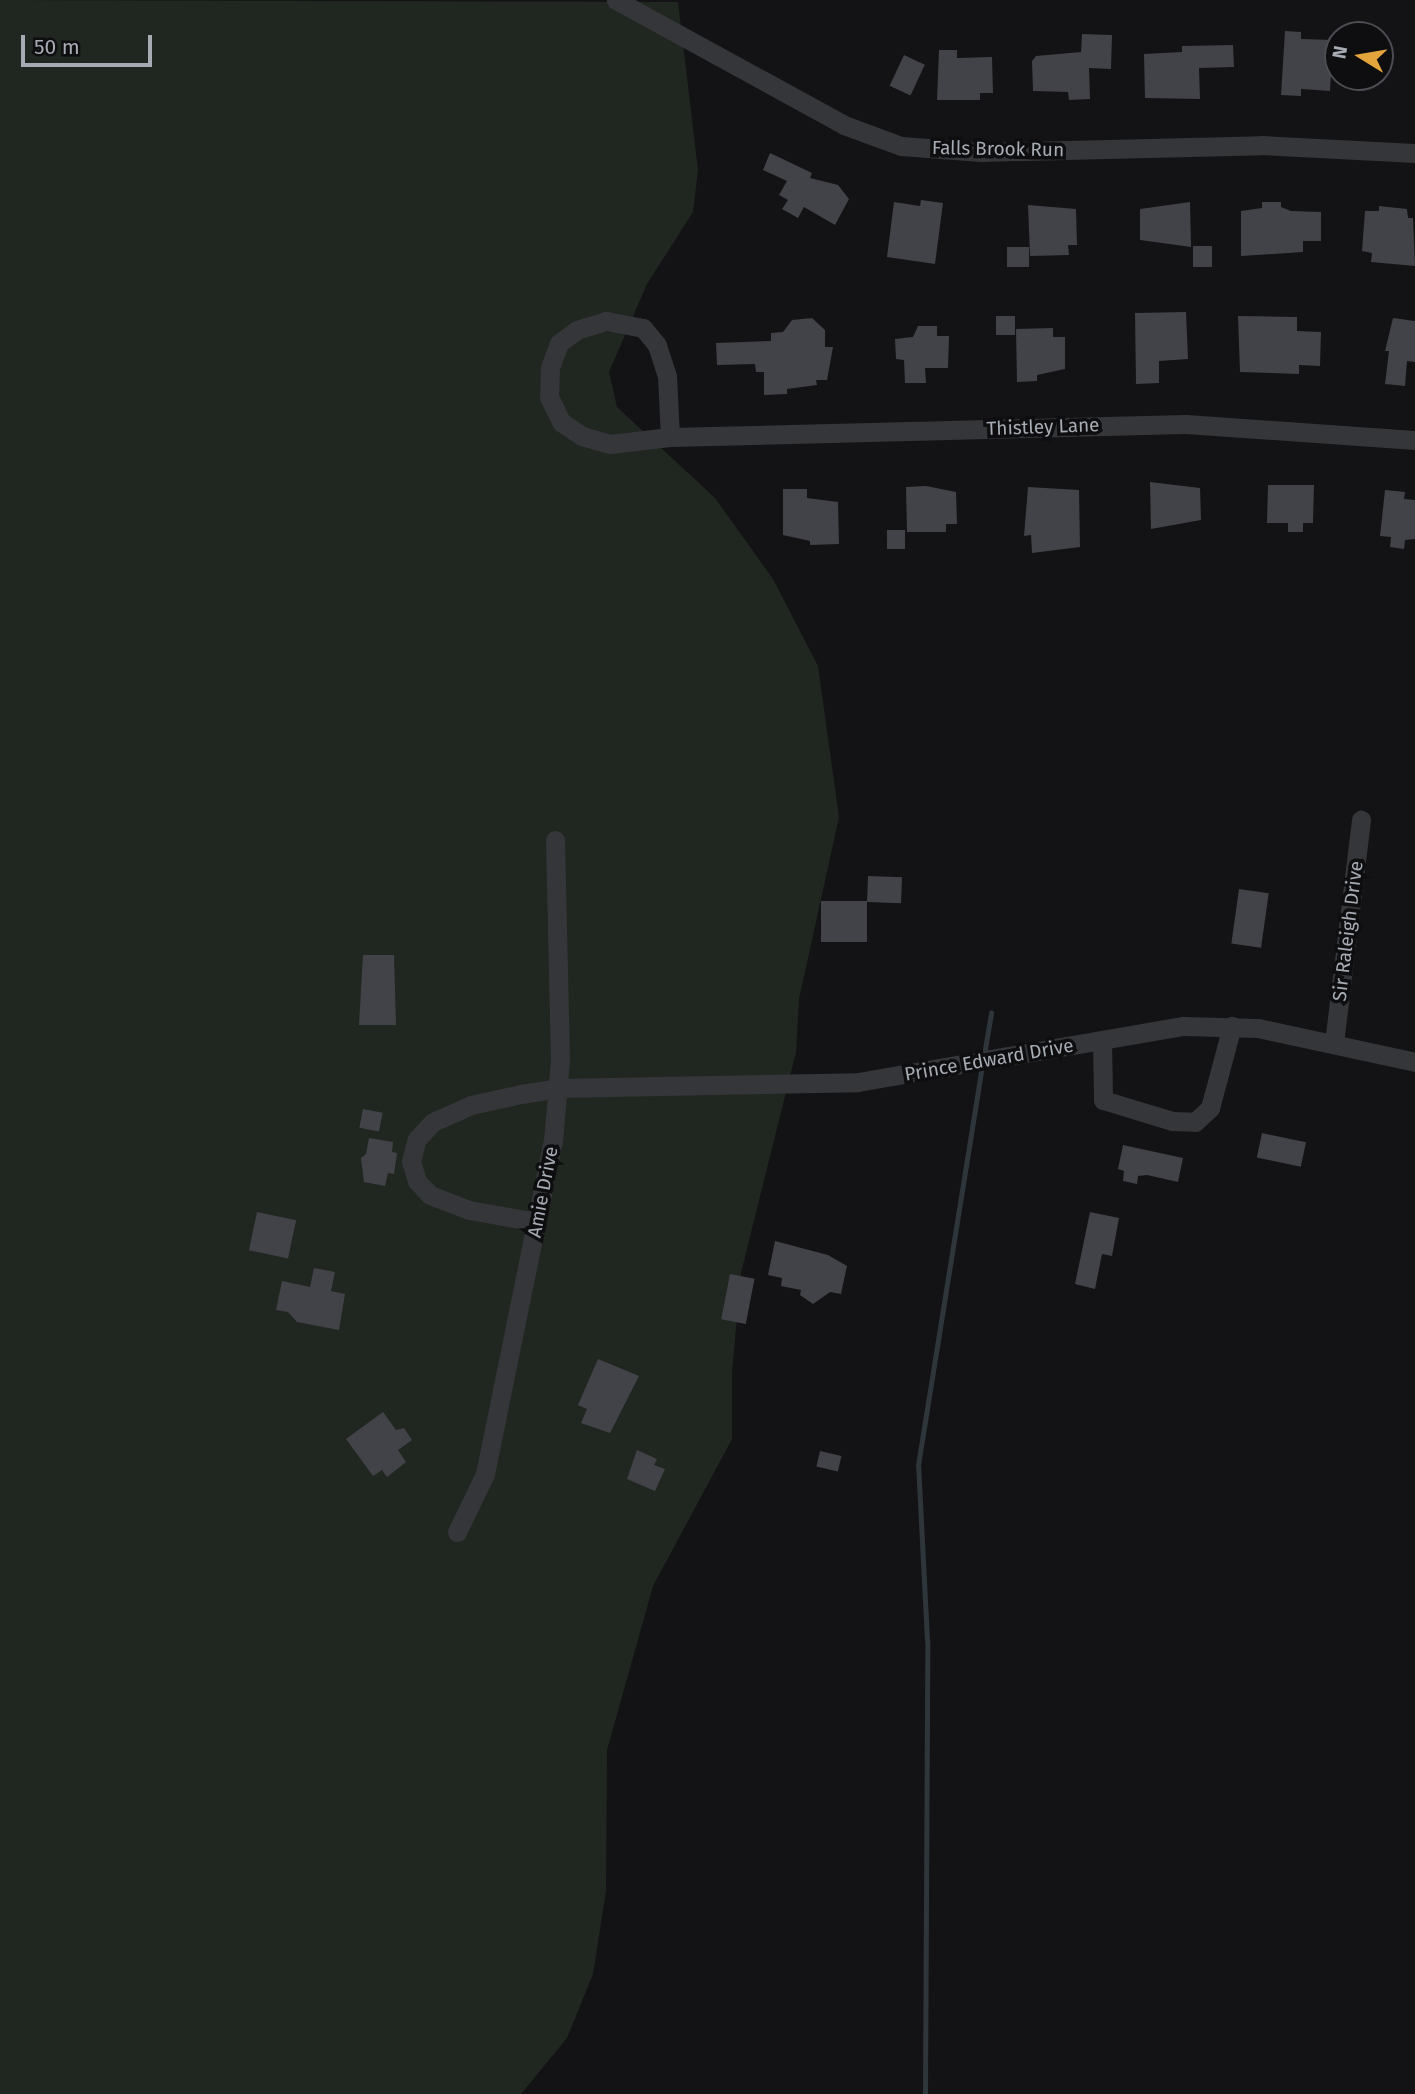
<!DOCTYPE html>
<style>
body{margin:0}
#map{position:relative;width:1415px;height:2094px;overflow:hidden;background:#131315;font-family:"Fira Sans",sans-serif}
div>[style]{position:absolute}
.green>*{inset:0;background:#202720}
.stream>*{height:5px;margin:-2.5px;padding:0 2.5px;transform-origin:2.5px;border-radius:2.5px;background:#2e363c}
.building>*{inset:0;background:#424348;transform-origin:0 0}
.street>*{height:19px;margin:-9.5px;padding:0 9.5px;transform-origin:9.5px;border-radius:9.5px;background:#353639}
span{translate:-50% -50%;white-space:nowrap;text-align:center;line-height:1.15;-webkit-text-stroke:7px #0e0e10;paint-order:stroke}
.street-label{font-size:19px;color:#a6abb4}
.north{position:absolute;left:1324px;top:21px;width:70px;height:70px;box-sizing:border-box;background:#0e0e10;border:2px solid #4b4d52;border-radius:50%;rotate:281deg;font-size:19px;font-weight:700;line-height:28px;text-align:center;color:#a6abb4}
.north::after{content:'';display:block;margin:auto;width:24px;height:32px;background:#e4a53c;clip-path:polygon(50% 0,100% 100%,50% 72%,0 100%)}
.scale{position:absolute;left:21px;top:35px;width:131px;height:32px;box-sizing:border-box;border:4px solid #a6abb4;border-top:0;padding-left:9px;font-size:21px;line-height:24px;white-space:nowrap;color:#a6abb4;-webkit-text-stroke:5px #0e0e10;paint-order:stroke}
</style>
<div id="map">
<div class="green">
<i style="clip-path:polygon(0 0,678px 2px,698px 170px,693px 212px,647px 284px,609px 372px,617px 407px,715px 498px,773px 579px,818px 666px,839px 817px,799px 999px,796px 1052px,741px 1273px,732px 1373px,732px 1439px,653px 1586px,607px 1750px,606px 1891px,593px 1974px,567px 2038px,521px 2094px,0 2094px)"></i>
</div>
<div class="stream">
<i style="left:984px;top:1055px;width:43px;rotate:-80.5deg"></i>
<i style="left:925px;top:2094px;width:454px;rotate:-89.7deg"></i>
<i style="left:927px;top:1640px;width:175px;rotate:-92.9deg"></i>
<i style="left:918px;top:1465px;width:406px;rotate:-80.9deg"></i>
</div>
<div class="building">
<i style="clip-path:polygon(1285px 31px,1301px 32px,1301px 39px,1333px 40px,1330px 91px,1301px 89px,1301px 96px,1281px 95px)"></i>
<i style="clip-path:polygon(1082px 34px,1112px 35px,1111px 69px,1089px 68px,1090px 99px,1069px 100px,1068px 92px,1033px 91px,1032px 61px,1036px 56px,1081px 52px)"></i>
<i style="clip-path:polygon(1233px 45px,1234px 67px,1199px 68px,1200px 99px,1145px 98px,1144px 54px,1182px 52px,1182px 46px)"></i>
<i style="clip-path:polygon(939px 50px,957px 50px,957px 58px,992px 57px,993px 93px,980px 93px,980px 100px,937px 100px)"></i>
<i style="left:904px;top:55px;width:23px;height:34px;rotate:25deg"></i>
<i style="clip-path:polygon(770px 153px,812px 173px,810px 178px,838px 185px,849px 199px,835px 225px,804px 207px,798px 218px,782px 209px,788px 200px,779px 195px,787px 181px,763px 170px)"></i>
<i style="clip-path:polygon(921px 200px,943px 203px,935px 264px,887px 257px,894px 202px,920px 206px)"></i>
<i style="clip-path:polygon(1190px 202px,1191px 247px,1140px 240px,1140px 209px)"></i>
<i style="clip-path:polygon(1262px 202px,1281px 202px,1281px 207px,1291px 211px,1321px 212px,1321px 241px,1303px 241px,1303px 252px,1241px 256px,1241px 211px,1262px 208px)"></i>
<i style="clip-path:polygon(1028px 205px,1076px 209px,1077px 245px,1068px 245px,1069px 255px,1030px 256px)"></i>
<i style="clip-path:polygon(1379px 206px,1407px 209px,1408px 218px,1413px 218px,1415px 266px,1371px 262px,1372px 253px,1362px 251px,1365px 211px,1379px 211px)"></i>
<i style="left:1193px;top:246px;width:19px;height:21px"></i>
<i style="left:1029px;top:247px;width:20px;height:22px;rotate:90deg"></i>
<i style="clip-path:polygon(1186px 312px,1188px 359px,1159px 361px,1159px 383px,1136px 384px,1135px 313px)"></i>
<i style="left:1015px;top:316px;width:19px;height:19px;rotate:90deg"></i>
<i style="clip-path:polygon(1238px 316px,1297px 317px,1297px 331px,1321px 332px,1320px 366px,1299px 365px,1299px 374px,1240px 372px)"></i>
<i style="clip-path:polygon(812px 318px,825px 330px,825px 347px,833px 347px,827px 380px,816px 380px,817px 385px,787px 389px,787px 394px,764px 395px,764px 372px,756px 372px,755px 364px,717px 365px,716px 343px,771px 341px,771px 333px,783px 332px,792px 320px)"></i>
<i style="clip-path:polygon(1393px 318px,1415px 321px,1415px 362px,1407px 361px,1405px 386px,1385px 384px,1389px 351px,1385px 351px)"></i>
<i style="clip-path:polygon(918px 326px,937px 326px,937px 336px,949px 336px,948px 368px,925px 368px,926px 383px,905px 383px,904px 360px,896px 359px,895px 339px,913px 337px)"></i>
<i style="clip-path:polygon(1053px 328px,1053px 337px,1065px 337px,1065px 369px,1037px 375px,1037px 381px,1017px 382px,1016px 329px)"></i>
<i style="clip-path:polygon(1150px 482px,1200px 488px,1201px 520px,1151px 529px)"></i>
<i style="clip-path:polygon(1268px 485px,1314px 485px,1313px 523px,1303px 523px,1303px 532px,1288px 532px,1288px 523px,1267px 523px)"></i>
<i style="clip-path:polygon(926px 486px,956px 492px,957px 524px,946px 524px,946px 532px,907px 532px,906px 487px)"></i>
<i style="clip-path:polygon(1028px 487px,1079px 490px,1080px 547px,1032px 553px,1031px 535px,1024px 536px)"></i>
<i style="clip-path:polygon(783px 489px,807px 489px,807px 498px,838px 502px,839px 544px,810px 545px,810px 541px,783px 535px)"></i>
<i style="clip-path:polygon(1385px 490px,1405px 492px,1404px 499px,1415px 500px,1415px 539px,1405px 540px,1404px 549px,1390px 547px,1391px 537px,1380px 536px)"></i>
<i style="left:887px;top:530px;width:18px;height:19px"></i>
<i style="left:868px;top:876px;width:34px;height:26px;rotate:2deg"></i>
<i style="left:1239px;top:889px;width:30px;height:55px;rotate:8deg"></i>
<i style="left:821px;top:901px;width:46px;height:41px"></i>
<i style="clip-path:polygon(363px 955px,394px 955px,396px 1025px,359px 1025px)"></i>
<i style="left:363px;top:1109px;width:20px;height:19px;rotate:11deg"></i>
<i style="left:1262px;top:1133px;width:45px;height:25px;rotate:12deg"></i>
<i style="clip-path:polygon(369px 1138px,393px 1142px,392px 1152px,397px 1153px,394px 1174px,388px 1173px,385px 1186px,364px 1182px,361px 1158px,366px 1154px)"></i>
<i style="clip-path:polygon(1123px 1145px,1183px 1158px,1178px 1182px,1147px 1175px,1138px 1176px,1137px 1184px,1123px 1181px,1124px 1171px,1118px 1169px)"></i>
<i style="left:257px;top:1212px;width:40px;height:39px;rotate:12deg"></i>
<i style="clip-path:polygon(1090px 1212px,1119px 1218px,1112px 1256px,1102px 1254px,1095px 1289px,1075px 1284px)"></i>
<i style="clip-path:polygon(775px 1241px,828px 1255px,847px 1266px,841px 1294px,830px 1292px,813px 1304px,800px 1295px,801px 1290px,781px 1286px,782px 1278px,768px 1275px)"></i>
<i style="clip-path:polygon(314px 1268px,335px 1272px,331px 1291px,345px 1294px,339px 1330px,297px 1322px,288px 1312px,276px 1310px,282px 1281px,310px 1287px)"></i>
<i style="left:730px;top:1274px;width:25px;height:46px;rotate:11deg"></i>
<i style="clip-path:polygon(598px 1359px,639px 1376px,610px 1433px,581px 1423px,587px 1409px,578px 1405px)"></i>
<i style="clip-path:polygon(383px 1412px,396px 1430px,404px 1428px,412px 1440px,398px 1450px,406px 1462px,387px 1477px,382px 1470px,373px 1476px,346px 1439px)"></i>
<i style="clip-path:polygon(637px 1450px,657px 1459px,654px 1465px,665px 1469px,655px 1491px,627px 1479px)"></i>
<i style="left:820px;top:1451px;width:22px;height:16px;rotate:13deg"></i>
</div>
<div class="street">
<i style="left:616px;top:0;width:260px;rotate:28.7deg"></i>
<i style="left:844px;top:125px;width:61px;rotate:20.2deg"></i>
<i style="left:901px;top:146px;width:80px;rotate:4.3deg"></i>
<i style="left:981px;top:152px;width:281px;rotate:-1.4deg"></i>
<i style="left:1262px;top:145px;width:153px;rotate:3deg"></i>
<i style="left:670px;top:437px;width:61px;rotate:-92.8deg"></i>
<i style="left:667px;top:376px;width:33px;rotate:-108deg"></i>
<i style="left:657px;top:345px;width:22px;rotate:-129deg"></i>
<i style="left:643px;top:328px;width:38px;rotate:-169deg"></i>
<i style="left:606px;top:321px;width:30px;rotate:163deg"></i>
<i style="left:577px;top:330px;width:22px;rotate:144deg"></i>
<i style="left:559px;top:343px;width:27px;rotate:110deg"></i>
<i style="left:550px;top:368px;width:29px;rotate:92deg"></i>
<i style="left:549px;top:397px;width:28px;rotate:64deg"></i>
<i style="left:561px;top:422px;width:25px;rotate:34deg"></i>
<i style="left:582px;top:436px;width:29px;rotate:16deg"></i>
<i style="left:610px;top:444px;width:60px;rotate:-6.7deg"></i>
<i style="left:670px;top:437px;width:516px;rotate:-1.44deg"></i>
<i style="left:1186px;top:424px;width:230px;rotate:4deg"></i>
<i style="left:1102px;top:1040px;width:60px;rotate:89deg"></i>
<i style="left:1103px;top:1100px;width:72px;rotate:16.9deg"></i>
<i style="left:1172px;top:1121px;width:23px;rotate:2deg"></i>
<i style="left:1195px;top:1122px;width:21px;rotate:-43deg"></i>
<i style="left:1210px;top:1108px;width:85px;rotate:-75deg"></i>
<i style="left:1334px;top:1043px;width:225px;rotate:-83.1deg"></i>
<i style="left:537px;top:1222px;width:69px;rotate:-170deg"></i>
<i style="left:469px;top:1210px;width:42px;rotate:-159deg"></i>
<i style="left:430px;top:1195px;width:19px;rotate:-133deg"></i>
<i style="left:417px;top:1181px;width:21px;rotate:-107deg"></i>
<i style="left:411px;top:1161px;width:23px;rotate:-75deg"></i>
<i style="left:417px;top:1139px;width:23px;rotate:-47deg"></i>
<i style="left:433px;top:1122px;width:42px;rotate:-24.1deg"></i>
<i style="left:471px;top:1105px;width:51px;rotate:-12.4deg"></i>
<i style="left:521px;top:1094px;width:38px;rotate:-9deg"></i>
<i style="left:559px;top:1088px;width:299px;rotate:-1.1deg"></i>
<i style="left:858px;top:1082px;width:330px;rotate:-9.8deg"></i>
<i style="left:1183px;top:1026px;width:75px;rotate:1.5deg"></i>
<i style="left:1258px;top:1028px;width:161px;rotate:12.2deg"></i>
<i style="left:457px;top:1532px;width:64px;rotate:-64.2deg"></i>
<i style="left:485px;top:1474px;width:340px;rotate:-78.5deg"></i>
<i style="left:553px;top:1141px;width:81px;rotate:-85.1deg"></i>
<i style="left:560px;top:1060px;width:220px;rotate:-91.3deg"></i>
</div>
<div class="street-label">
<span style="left:998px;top:149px;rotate:1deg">Falls Brook Run</span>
<span style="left:1043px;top:427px;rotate:-2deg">Thistley Lane</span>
<span style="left:1348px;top:931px;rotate:-83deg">Sir Raleigh Drive</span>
<span style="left:989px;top:1060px;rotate:-10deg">Prince Edward Drive</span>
<span style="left:543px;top:1192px;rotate:-79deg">Amie Drive</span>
</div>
<div class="north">N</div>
<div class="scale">50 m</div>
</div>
